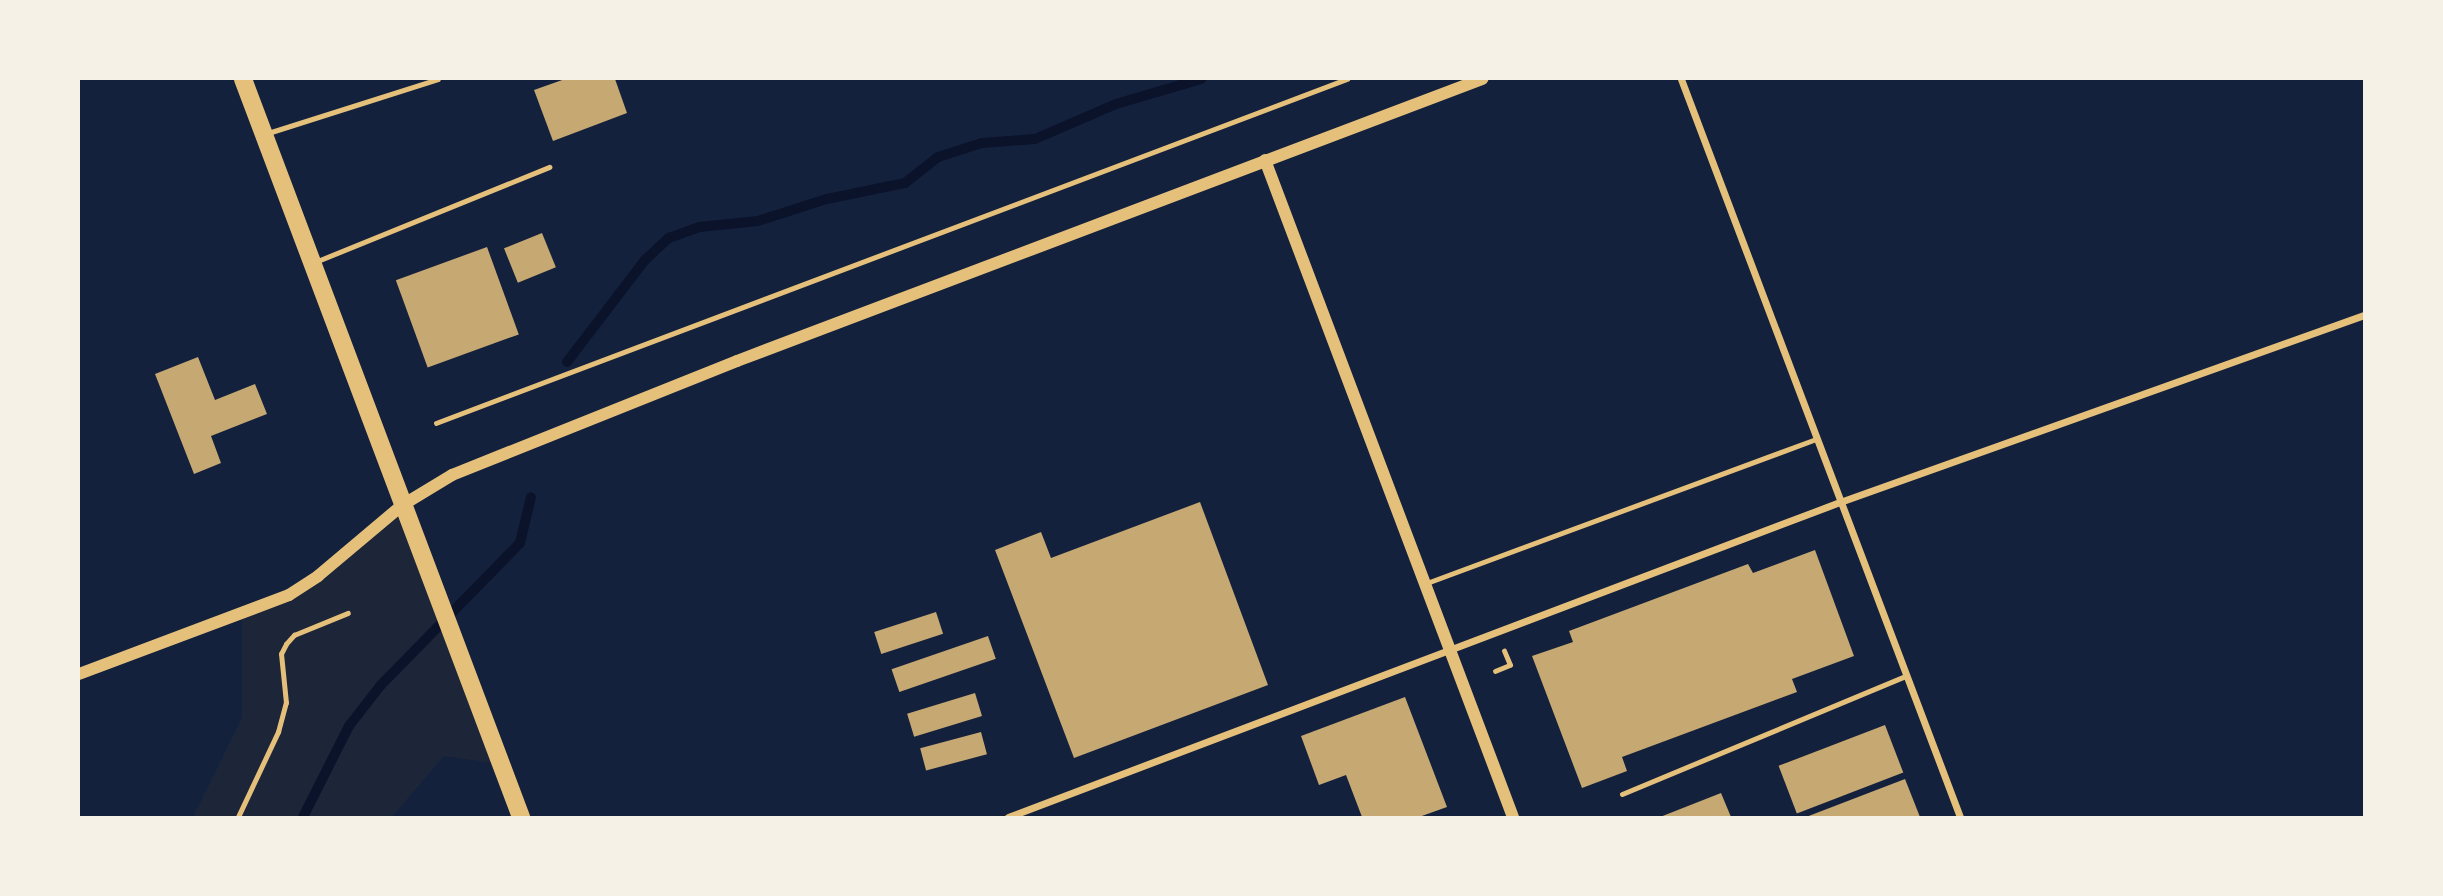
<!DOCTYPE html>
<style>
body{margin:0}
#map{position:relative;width:2443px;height:896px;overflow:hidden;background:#14213d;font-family:Montserrat,sans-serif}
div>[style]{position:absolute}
.green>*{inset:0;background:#1d2539}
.stream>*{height:10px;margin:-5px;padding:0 5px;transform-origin:5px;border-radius:5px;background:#0b132b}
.building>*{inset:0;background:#c6a872;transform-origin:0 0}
.path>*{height:4.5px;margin:-2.25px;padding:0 2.25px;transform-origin:2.25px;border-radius:2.25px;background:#e5c07b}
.service>*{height:5px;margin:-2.5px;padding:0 2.5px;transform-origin:2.5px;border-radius:2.5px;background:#e5c07b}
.minor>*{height:7px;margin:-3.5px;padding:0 3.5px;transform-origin:3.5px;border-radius:3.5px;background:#e5c07b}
.tertiary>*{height:12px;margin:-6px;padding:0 6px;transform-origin:6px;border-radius:6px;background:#e5c07b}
.primary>*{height:18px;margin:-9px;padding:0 9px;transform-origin:9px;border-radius:9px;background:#e5c07b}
span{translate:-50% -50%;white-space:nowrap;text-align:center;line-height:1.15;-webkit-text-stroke:5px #f6f1e7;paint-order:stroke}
.frame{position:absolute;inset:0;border:80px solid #f6f1e7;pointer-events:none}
</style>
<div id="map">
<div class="green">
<i style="clip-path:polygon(401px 506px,499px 764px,444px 756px,392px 817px,193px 817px,242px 718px,242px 614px,289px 595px)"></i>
</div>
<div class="stream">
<i style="left:567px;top:362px;width:128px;rotate:-52.6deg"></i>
<i style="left:645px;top:260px;width:33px;rotate:-43deg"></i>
<i style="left:669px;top:238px;width:33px;rotate:-20deg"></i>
<i style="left:700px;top:227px;width:58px;rotate:-5.9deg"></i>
<i style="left:758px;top:221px;width:72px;rotate:-17.7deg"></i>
<i style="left:827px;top:199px;width:80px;rotate:-11.6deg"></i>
<i style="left:905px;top:183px;width:42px;rotate:-38.2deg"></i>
<i style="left:938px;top:157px;width:46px;rotate:-17.7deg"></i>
<i style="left:982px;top:143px;width:53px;rotate:-4.3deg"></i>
<i style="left:1035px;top:139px;width:88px;rotate:-23.4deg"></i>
<i style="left:1116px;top:104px;width:89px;rotate:-16.4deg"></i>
<i style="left:303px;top:817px;width:102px;rotate:-63.2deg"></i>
<i style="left:349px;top:726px;width:51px;rotate:-52.2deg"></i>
<i style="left:380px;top:686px;width:200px;rotate:-45.6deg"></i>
<i style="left:520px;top:543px;width:47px;rotate:-76.6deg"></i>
</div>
<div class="building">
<i style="clip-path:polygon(565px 79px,615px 79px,627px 113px,553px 141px,534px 90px)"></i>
<i style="left:542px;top:233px;width:37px;height:41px;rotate:68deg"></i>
<i style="left:487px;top:247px;width:93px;height:97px;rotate:70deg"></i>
<i style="clip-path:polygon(198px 357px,215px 400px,255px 384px,267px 414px,211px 436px,221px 463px,194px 474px,155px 374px)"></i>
<i style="clip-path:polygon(1200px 502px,1268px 685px,1074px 758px,995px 550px,1041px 532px,1051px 558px)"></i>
<i style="clip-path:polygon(1815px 550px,1854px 656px,1792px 679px,1797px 692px,1622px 757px,1627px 771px,1582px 788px,1532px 656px,1573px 642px,1569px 631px,1748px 564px,1753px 573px)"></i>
<i style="left:936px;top:612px;width:23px;height:65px;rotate:72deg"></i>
<i style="left:988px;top:636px;width:24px;height:102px;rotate:71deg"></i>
<i style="left:975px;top:693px;width:24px;height:71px;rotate:73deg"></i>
<i style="clip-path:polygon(1405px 697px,1447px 807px,1419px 817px,1362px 817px,1346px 775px,1319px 785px,1301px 736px)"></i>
<i style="left:1885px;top:725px;width:51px;height:114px;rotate:69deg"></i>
<i style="left:981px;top:732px;width:23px;height:63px;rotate:75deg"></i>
<i style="clip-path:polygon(1905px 779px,1920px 817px,1806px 817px)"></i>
<i style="clip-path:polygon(1721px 793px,1731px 817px,1660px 817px)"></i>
</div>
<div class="path">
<i style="left:436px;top:423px;width:974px;rotate:-20.69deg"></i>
<i style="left:1495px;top:671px;width:16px;rotate:-22deg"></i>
<i style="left:1510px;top:665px;width:15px;rotate:-113deg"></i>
<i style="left:238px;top:817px;width:94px;rotate:-64.8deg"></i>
<i style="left:278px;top:732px;width:30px;rotate:-75deg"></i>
<i style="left:286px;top:703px;width:49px;rotate:-95.8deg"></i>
<i style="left:281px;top:654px;width:11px;rotate:-63deg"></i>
<i style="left:286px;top:644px;width:12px;rotate:-48deg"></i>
<i style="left:294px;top:635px;width:58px;rotate:-22.2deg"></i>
</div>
<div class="service">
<i style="left:268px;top:133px;width:178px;rotate:-17.6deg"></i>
<i style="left:315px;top:262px;width:253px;rotate:-22.1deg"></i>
<i style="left:1424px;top:584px;width:418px;rotate:-20.3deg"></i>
<i style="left:1622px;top:794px;width:308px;rotate:-22.6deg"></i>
</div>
<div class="minor">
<i style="left:1681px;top:79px;width:789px;rotate:69.29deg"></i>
<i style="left:1008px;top:817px;width:890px;rotate:-20.74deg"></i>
<i style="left:1840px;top:502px;width:556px;rotate:-19.64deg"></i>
</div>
<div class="tertiary">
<i style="left:1265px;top:160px;width:702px;rotate:69.32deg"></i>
<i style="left:79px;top:674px;width:224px;rotate:-20.6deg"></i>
<i style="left:289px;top:595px;width:35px;rotate:-33deg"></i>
<i style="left:318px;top:576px;width:109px;rotate:-40.1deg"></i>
<i style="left:401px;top:506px;width:60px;rotate:-31.3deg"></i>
<i style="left:452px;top:475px;width:307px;rotate:-21.8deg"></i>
<i style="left:737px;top:361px;width:797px;rotate:-20.73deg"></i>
</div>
<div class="primary">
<i style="left:243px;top:79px;width:789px;rotate:69.36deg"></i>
</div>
<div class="frame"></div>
</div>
